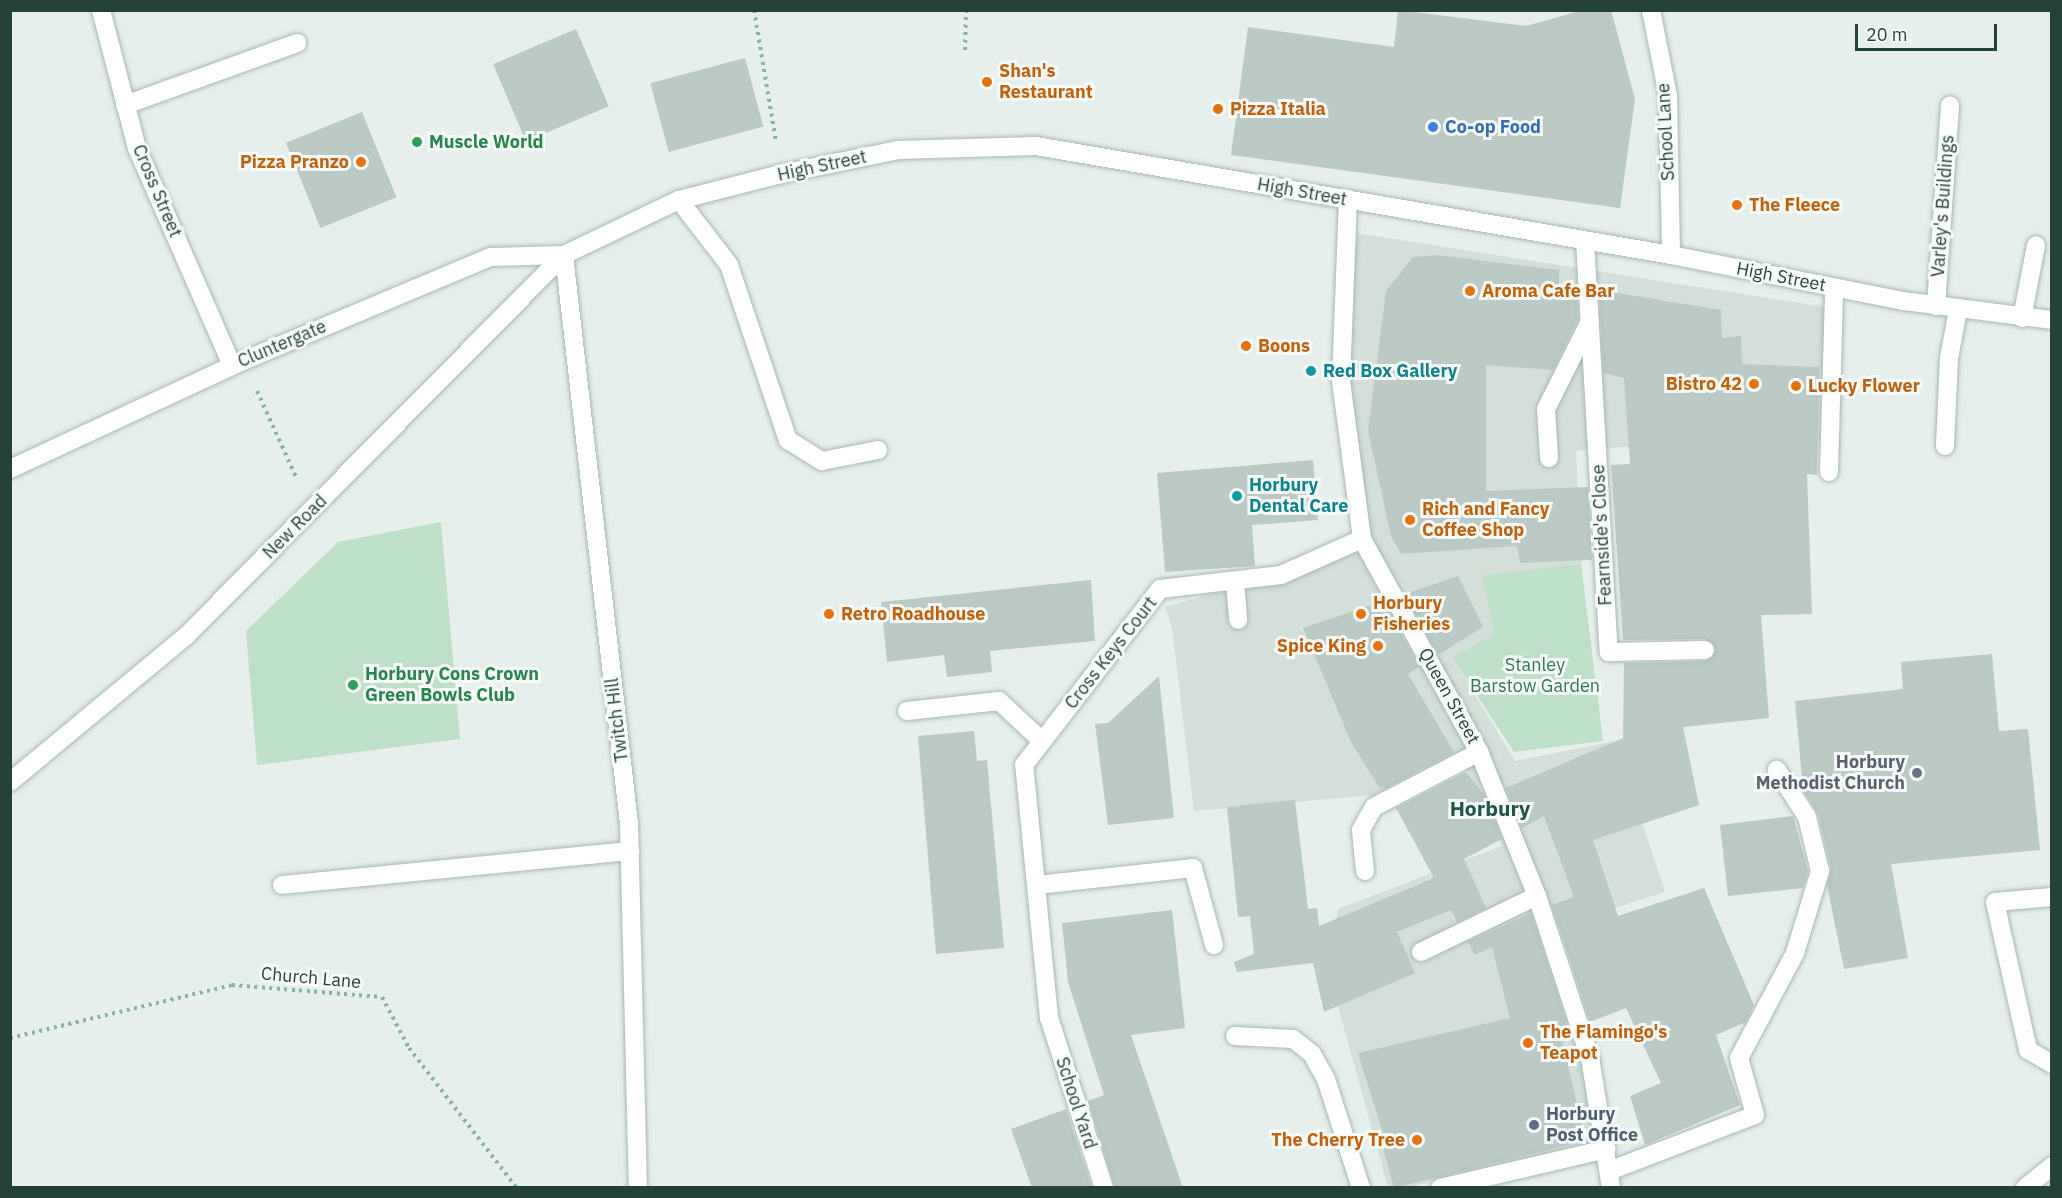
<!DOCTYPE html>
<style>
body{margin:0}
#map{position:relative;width:2062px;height:1198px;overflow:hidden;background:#e6efeb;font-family:"IBM Plex Sans",sans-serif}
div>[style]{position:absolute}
.built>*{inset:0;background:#d4dfda}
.green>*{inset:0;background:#bfe0c8}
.building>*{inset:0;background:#bbcac4;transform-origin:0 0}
.path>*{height:4px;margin-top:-2px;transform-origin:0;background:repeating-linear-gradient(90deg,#86b3a5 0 3px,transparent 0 7.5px)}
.roads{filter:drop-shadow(0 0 2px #a8b8b2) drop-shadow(0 0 2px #a8b8b2)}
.service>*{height:18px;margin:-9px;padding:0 9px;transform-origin:9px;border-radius:9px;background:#fff}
.minor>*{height:18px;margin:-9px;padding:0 9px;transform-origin:9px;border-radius:9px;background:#fff}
.tertiary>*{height:18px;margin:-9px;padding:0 9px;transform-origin:9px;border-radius:9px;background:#fff}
.secondary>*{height:18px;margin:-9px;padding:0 9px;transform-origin:9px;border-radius:9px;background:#fff}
.dots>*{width:16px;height:16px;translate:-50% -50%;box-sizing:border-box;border:3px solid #f7fbf9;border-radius:50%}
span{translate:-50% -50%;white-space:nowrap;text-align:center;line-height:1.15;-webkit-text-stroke:6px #f7fbf9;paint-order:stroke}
.food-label{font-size:18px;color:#c56008;font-weight:700}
.left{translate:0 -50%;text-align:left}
.right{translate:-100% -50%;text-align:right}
.shop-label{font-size:18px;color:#366cbe;font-weight:700}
.street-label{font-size:18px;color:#24423a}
.leisure-label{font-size:18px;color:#27864d;font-weight:700}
.culture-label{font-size:18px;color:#0d838f;font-weight:700}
.park-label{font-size:18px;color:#2d7a4b}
.worship-label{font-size:18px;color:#5b616d;font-weight:700}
.service-label{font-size:18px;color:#4e5e75;font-weight:700}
.quarter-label{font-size:21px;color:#1f5548;font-weight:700}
.frame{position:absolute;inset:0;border:12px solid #24423a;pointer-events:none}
.scale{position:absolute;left:1855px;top:24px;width:142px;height:27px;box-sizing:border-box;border:3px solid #24423a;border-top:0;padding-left:8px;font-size:18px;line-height:21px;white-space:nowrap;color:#24423a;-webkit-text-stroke:4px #f7fbf9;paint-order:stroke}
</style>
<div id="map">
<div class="built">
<i style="clip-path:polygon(1356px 233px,1825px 307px,1821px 441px,1707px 440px,1576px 451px,1581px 564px,1483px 575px,1494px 634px,1452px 657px,1515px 761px,1615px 741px,1665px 892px,1540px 931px,1582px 1060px,1598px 1140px,1410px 1187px,1388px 1187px,1329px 974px,1338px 909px,1502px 846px,1459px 753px,1374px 795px,1194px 811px,1172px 628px,1165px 607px,1359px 552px,1339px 414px)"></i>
</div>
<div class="green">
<i style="clip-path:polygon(441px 522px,460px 739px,257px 765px,246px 631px,338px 542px)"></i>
<i style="clip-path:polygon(1581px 564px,1603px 741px,1514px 752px,1452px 657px,1494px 634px,1482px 575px)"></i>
</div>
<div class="building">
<i style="clip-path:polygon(1398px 10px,1526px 26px,1583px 10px,1611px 10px,1635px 99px,1620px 208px,1231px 155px,1248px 27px,1394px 47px)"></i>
<i style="left:576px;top:29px;width:84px;height:90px;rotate:67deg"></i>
<i style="left:745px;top:58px;width:71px;height:98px;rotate:75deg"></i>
<i style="left:362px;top:112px;width:92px;height:82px;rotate:68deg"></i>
<i style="clip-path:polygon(1438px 255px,1559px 270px,1559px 284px,1576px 287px,1578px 319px,1553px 370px,1486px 365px,1486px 491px,1588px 487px,1592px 560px,1520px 563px,1517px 546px,1401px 554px,1391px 536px,1368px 431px,1386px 291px,1413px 257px)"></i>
<i style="clip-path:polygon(1599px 290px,1721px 310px,1722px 338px,1741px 336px,1742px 364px,1819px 367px,1817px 475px,1807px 474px,1812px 614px,1761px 615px,1769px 718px,1683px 727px,1699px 805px,1593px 840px,1618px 916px,1704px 888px,1754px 1005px,1746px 1022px,1716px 1035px,1740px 1105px,1645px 1145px,1630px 1096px,1661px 1083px,1626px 1008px,1590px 1022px,1552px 905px,1574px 897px,1544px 816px,1522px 828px,1506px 788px,1623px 738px,1624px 663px,1705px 661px,1716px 650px,1705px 639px,1623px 640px,1611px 465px,1630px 464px,1624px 378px,1604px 373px)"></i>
<i style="clip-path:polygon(1313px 460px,1318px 520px,1252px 525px,1255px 566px,1165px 572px,1157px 473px)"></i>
<i style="clip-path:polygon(1458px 576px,1483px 627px,1438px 655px,1405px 594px)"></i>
<i style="clip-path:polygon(1091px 580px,1095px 641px,990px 651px,992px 672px,947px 677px,944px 655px,887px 662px,881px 602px)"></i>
<i style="clip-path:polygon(1383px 601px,1419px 667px,1408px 674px,1454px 752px,1386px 788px,1379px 787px,1352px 744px,1303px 628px)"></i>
<i style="clip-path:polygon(1992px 654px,1999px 731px,2028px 729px,2040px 850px,1891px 864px,1908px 958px,1844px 969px,1827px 885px,1831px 868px,1818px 814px,1803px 790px,1795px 701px,1903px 689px,1901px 662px)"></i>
<i style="clip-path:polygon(1159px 676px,1174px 818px,1108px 825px,1095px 724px,1108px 723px)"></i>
<i style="clip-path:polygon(974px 731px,977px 761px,987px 760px,1004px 948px,936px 954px,918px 736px)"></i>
<i style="clip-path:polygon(1466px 772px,1485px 796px,1502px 839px,1464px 859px,1486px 908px,1457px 922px,1451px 910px,1397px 932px,1415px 973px,1324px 1012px,1313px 963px,1237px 972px,1234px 962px,1254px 954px,1250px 916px,1238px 917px,1227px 807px,1295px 800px,1308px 909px,1317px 908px,1319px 926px,1434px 878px,1396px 808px)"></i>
<i style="clip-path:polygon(1793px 816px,1808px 871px,1803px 888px,1728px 896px,1720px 825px)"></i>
<i style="clip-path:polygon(1172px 910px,1185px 1028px,1131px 1035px,1183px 1188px,1115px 1188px,1088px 1101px,1104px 1095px,1068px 982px,1062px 923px)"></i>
<i style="clip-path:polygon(1531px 913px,1569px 1031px,1561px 1034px,1582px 1126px,1575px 1143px,1394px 1188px,1383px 1148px,1387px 1146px,1358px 1053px,1510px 1018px,1492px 947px,1475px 955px,1468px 942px)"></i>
<i style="clip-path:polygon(1066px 1109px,1092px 1188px,1032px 1188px,1011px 1129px)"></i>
</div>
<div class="path">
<i style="left:754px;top:10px;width:133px;rotate:80.5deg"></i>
<i style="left:965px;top:50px;width:40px;rotate:-88.6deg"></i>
<i style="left:257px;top:391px;width:94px;rotate:65.6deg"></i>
<i style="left:10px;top:1038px;width:228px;rotate:-13.4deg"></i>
<i style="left:232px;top:985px;width:150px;rotate:4.6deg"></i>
<i style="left:382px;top:997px;width:58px;rotate:62.1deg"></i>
<i style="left:409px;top:1048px;width:177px;rotate:52.4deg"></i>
</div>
<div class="roads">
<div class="service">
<i style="left:125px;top:105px;width:183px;rotate:-19.8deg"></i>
<i style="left:679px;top:200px;width:82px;rotate:52.4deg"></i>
<i style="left:729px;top:265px;width:185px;rotate:71.4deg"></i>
<i style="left:788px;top:440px;width:40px;rotate:32deg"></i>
<i style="left:822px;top:461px;width:57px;rotate:-11.1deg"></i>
<i style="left:1936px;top:306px;width:201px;rotate:-86deg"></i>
<i style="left:2022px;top:318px;width:74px;rotate:-79.1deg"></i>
<i style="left:1945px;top:446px;width:88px;rotate:-87.4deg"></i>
<i style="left:1949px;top:358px;width:49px;rotate:-79.4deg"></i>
<i style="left:1549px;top:458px;width:49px;rotate:-93.5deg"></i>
<i style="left:1546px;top:409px;width:98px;rotate:-63.4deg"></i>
<i style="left:1829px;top:472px;width:184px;rotate:-88.4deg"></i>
<i style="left:1235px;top:583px;width:37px;rotate:85deg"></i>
<i style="left:1365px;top:871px;width:41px;rotate:-95.6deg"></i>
<i style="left:1361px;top:830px;width:26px;rotate:-61deg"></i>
<i style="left:1374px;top:807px;width:119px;rotate:-27.6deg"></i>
<i style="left:282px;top:885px;width:350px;rotate:-5.6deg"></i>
<i style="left:2052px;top:897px;width:57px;rotate:175deg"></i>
<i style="left:1995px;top:902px;width:152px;rotate:77.4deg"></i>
<i style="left:2028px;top:1050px;width:28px;rotate:30deg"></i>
<i style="left:1421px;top:952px;width:129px;rotate:-25.8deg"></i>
<i style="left:1235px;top:1036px;width:58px;rotate:3deg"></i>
<i style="left:1293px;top:1039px;width:24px;rotate:38deg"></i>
<i style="left:1312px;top:1054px;width:29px;rotate:61deg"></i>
<i style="left:1326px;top:1079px;width:114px;rotate:72.2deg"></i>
<i style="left:1609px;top:1171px;width:156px;rotate:-21deg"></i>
<i style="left:1755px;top:1115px;width:59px;rotate:-105.7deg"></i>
<i style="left:1739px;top:1058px;width:119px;rotate:-61.9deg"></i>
<i style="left:1795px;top:953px;width:86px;rotate:-73deg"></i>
<i style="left:1820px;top:871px;width:56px;rotate:-103.5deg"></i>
<i style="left:1807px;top:817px;width:56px;rotate:-122.6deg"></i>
</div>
<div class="minor">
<i style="left:101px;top:10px;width:143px;rotate:75.4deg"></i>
<i style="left:137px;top:148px;width:237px;rotate:66.4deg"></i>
<i style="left:1651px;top:10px;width:88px;rotate:78.8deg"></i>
<i style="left:1668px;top:96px;width:159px;rotate:88.9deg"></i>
<i style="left:1585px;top:241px;width:412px;rotate:86.7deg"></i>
<i style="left:1609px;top:652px;width:96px;rotate:-1.2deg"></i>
<i style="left:907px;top:711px;width:93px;rotate:-6.2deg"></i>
<i style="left:999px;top:701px;width:59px;rotate:42.9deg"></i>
<i style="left:1037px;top:885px;width:157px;rotate:-6.2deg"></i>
<i style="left:1193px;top:868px;width:80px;rotate:74.7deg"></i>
<i style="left:1104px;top:1188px;width:179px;rotate:-107.9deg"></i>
<i style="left:1049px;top:1018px;width:254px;rotate:-95.6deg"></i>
<i style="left:1024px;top:765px;width:222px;rotate:-52.3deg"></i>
<i style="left:1160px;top:589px;width:122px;rotate:-6.6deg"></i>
<i style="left:1281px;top:575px;width:89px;rotate:-24deg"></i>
<i style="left:2025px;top:1188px;width:35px;rotate:-39deg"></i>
</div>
<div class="tertiary">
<i style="left:1348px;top:199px;width:182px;rotate:92.2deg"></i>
<i style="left:1341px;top:381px;width:159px;rotate:82.4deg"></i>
<i style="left:1362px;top:539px;width:243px;rotate:61.2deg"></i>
<i style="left:1479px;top:752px;width:155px;rotate:68.1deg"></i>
<i style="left:1537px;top:896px;width:170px;rotate:71.9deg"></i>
<i style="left:1590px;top:1058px;width:132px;rotate:80.8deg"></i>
<i style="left:10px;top:469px;width:257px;rotate:-24.9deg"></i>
<i style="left:243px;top:361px;width:269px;rotate:-22.8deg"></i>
<i style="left:491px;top:257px;width:73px;rotate:-1.6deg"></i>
<i style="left:564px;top:255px;width:573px;rotate:83.48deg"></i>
<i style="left:629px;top:824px;width:364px;rotate:88.6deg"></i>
<i style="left:1440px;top:1188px;width:171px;rotate:-13.2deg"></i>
</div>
<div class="secondary">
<i style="left:10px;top:782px;width:230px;rotate:-39.7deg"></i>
<i style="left:187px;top:635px;width:535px;rotate:-45.23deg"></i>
<i style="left:564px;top:255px;width:127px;rotate:-25.6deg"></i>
<i style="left:679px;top:200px;width:105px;rotate:-14.3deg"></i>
<i style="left:781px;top:174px;width:119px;rotate:-11.6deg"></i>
<i style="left:898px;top:150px;width:138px;rotate:-1.7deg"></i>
<i style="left:1036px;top:146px;width:644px;rotate:9.74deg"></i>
<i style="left:1671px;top:255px;width:237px;rotate:11.2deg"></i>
<i style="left:1904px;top:301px;width:149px;rotate:7.3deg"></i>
</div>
</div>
<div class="dots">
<i style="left:987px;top:82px;background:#e8710a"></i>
<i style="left:1218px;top:109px;background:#e8710a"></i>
<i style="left:1433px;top:127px;background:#3f7fe0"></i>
<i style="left:417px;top:142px;background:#2e9e5b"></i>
<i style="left:361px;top:162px;background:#e8710a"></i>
<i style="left:1737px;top:205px;background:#e8710a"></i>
<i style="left:1470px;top:291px;background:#e8710a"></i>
<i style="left:1246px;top:346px;background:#e8710a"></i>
<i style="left:1311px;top:371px;background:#0f9aa8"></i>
<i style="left:1754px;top:384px;background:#e8710a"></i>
<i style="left:1796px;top:386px;background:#e8710a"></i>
<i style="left:1237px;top:496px;background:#0f9aa8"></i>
<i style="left:1410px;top:520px;background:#e8710a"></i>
<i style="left:829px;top:614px;background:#e8710a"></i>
<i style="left:1361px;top:614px;background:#e8710a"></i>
<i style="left:1378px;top:646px;background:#e8710a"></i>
<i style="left:353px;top:685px;background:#2e9e5b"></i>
<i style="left:1917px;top:773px;background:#6b7280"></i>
<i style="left:1528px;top:1043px;background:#e8710a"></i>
<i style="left:1534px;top:1125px;background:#5c6f8a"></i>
<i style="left:1417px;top:1140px;background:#e8710a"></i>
</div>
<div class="food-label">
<span class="left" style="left:999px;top:82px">Shan's<br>Restaurant</span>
<span class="left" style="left:1230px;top:109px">Pizza Italia</span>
<span class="right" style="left:349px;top:162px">Pizza Pranzo</span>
<span class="left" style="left:1749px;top:205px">The Fleece</span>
<span class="left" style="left:1482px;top:291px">Aroma Cafe Bar</span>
<span class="left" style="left:1258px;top:346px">Boons</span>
<span class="right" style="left:1742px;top:384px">Bistro 42</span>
<span class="left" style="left:1808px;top:386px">Lucky Flower</span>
<span class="left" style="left:1422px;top:520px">Rich and Fancy<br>Coffee Shop</span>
<span class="left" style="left:1373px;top:614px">Horbury<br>Fisheries</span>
<span class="left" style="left:841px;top:614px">Retro Roadhouse</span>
<span class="right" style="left:1366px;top:646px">Spice King</span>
<span class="left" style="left:1540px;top:1043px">The Flamingo's<br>Teapot</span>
<span class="right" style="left:1405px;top:1140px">The Cherry Tree</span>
</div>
<div class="shop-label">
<span class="left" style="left:1445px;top:127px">Co-op Food</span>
</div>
<div class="street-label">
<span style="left:1666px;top:132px;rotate:-93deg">School Lane</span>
<span style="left:822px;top:166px;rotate:-12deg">High Street</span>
<span style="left:157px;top:191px;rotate:67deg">Cross Street</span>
<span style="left:1302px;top:192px;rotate:10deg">High Street</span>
<span style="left:1943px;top:206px;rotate:-86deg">Varley's Buildings</span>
<span style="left:1781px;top:277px;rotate:11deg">High Street</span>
<span style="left:282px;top:344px;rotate:-23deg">Cluntergate</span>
<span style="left:295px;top:527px;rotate:-45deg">New Road</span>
<span style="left:1602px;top:535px;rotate:-93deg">Fearnside's Close</span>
<span style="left:1111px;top:653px;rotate:-52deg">Cross Keys Court</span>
<span style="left:1449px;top:696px;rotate:61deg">Queen Street</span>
<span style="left:617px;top:720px;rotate:-97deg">Twitch Hill</span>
<span style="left:311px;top:978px;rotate:5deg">Church Lane</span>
<span style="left:1076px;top:1103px;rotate:72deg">School Yard</span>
</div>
<div class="leisure-label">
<span class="left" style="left:429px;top:142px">Muscle World</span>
<span class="left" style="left:365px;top:685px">Horbury Cons Crown<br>Green Bowls Club</span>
</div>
<div class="culture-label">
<span class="left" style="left:1323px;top:371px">Red Box Gallery</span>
<span class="left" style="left:1249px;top:496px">Horbury<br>Dental Care</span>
</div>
<div class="park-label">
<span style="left:1535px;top:676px">Stanley<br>Barstow Garden</span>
</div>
<div class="worship-label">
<span class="right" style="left:1905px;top:773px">Horbury<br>Methodist Church</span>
</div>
<div class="service-label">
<span class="left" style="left:1546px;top:1125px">Horbury<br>Post Office</span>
</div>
<div class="quarter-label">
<span style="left:1490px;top:808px">Horbury</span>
</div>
<div class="frame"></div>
<div class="scale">20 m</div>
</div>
